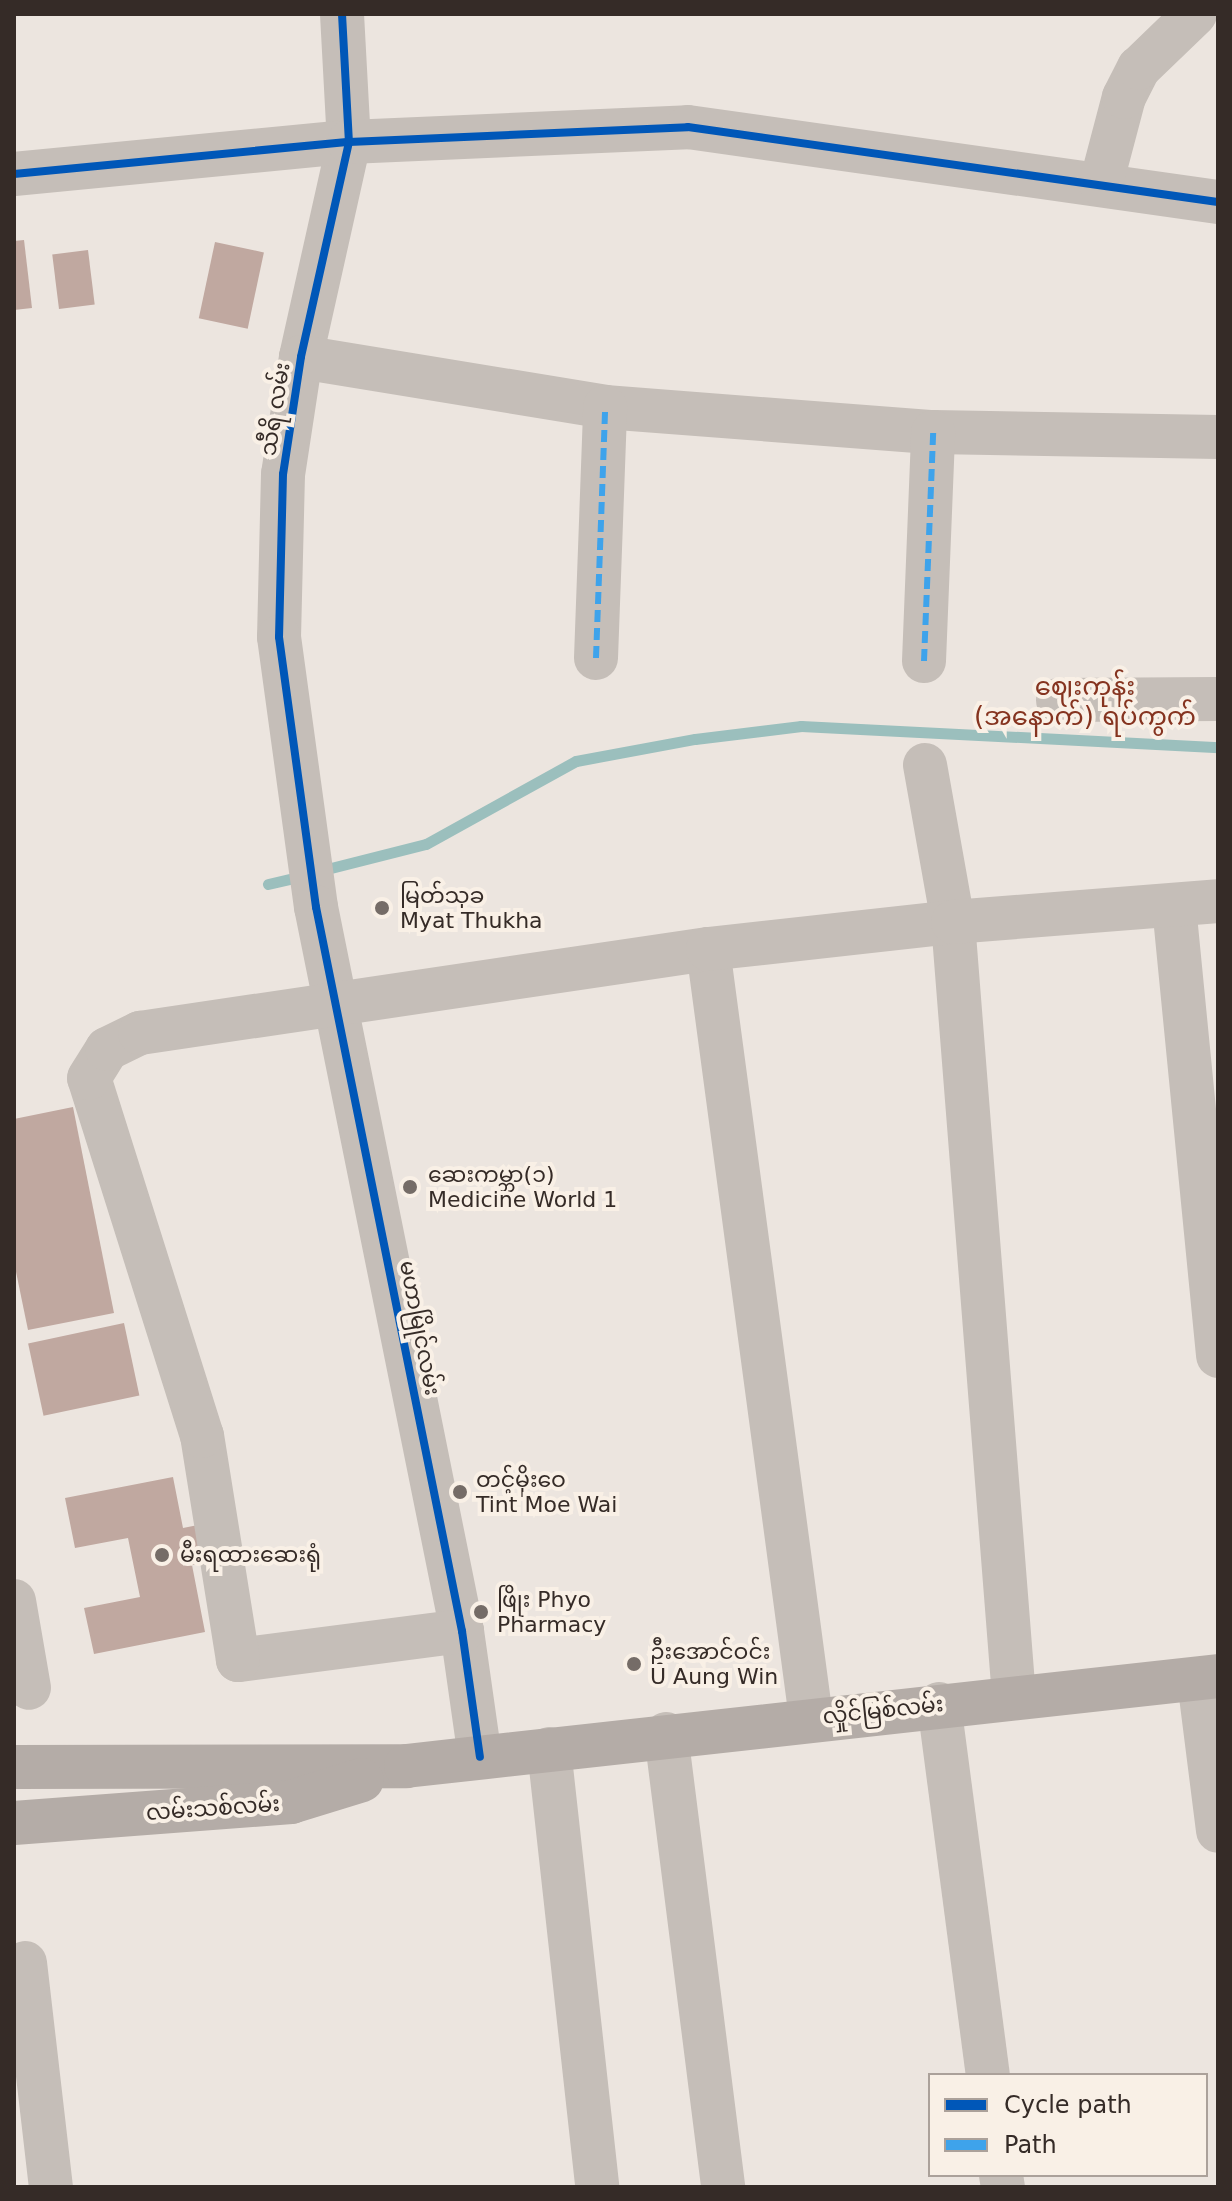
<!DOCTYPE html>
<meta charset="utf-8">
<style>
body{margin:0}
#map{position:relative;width:1232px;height:2201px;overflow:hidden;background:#ece5df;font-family:"DejaVu Sans","Noto Sans Myanmar",sans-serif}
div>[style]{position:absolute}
.stream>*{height:11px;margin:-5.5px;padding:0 5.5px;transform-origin:5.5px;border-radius:5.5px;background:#9bbfbd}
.building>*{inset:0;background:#c0a8a0;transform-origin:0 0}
.minor>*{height:44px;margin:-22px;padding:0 22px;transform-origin:22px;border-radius:22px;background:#c5beb8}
.major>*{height:44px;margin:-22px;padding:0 22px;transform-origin:22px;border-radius:22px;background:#b4aca7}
.quiet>*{height:6px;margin-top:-3px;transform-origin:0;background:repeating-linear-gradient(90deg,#3ea3eb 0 12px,transparent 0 18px)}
.cycleway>*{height:8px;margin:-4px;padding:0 4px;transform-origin:4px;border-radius:4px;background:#0057b8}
.dots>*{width:22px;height:22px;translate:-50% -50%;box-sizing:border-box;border:4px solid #f9f0e6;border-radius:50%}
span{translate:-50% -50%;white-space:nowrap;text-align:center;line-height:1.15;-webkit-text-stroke:8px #f9f0e6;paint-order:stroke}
.street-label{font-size:22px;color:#352b27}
.poi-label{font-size:22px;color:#352b27}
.left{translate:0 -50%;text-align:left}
.quarter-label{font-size:26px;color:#85331f}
.frame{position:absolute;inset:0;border:16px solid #352b27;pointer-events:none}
.legend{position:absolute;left:928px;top:2073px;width:280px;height:104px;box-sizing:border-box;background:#f9f0e6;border:2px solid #aba19a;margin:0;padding:10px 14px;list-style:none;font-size:24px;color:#352b27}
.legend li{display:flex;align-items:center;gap:16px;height:40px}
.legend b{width:40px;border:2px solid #aba19a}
</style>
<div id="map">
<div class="stream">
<i style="left:319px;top:871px;width:110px;rotate:-14.2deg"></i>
<i style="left:426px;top:844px;width:171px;rotate:-29deg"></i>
<i style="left:576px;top:761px;width:121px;rotate:-10.5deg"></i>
<i style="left:695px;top:739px;width:107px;rotate:-7deg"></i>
<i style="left:801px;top:726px;width:418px;rotate:2.9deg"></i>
<i style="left:268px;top:884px;width:36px;rotate:-13deg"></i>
</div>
<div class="building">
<i style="clip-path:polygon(24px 240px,32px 308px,14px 310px,14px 241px)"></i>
<i style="left:215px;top:242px;width:50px;height:78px;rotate:12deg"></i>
<i style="left:88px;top:250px;width:55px;height:36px;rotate:83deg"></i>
<i style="clip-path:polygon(73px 1107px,114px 1313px,28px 1330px,14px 1262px,14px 1119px)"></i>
<i style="left:124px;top:1323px;width:74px;height:98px;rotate:78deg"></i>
<i style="clip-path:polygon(173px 1477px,183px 1528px,208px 1523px,215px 1561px,192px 1565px,205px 1632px,94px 1654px,84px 1608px,140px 1597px,128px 1538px,75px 1548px,65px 1498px)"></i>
</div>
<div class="minor">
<i style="left:342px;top:14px;width:128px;rotate:86.9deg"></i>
<i style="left:349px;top:142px;width:220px;rotate:102.6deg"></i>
<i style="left:301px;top:357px;width:118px;rotate:98.7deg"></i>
<i style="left:283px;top:474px;width:163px;rotate:91.4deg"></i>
<i style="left:279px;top:637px;width:273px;rotate:82.2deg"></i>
<i style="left:316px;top:907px;width:739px;rotate:78.6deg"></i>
<i style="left:462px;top:1631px;width:127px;rotate:81.9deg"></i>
<i style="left:14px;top:174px;width:337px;rotate:-5.5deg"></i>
<i style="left:349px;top:142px;width:339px;rotate:-2.5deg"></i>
<i style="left:688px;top:127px;width:535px;rotate:8.05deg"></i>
<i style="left:1101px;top:184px;width:90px;rotate:-75.2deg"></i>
<i style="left:1124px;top:97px;width:33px;rotate:-63deg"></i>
<i style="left:1139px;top:68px;width:78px;rotate:-44deg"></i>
<i style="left:301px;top:357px;width:308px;rotate:9.3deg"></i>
<i style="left:605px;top:407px;width:329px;rotate:4.4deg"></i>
<i style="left:933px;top:432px;width:285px;rotate:1deg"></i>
<i style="left:596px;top:658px;width:251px;rotate:-87.9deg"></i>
<i style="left:924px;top:661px;width:229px;rotate:-87.7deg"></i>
<i style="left:1058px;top:700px;width:160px;rotate:-0.4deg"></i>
<i style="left:925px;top:765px;width:159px;rotate:79.9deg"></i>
<i style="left:953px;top:922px;width:777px;rotate:85.5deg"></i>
<i style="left:1174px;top:906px;width:452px;rotate:84.4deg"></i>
<i style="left:708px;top:949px;width:776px;rotate:82.37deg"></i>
<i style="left:14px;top:1601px;width:88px;rotate:80.2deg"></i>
<i style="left:462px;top:1631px;width:226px;rotate:172.6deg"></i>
<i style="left:238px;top:1660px;width:227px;rotate:-99.1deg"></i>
<i style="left:202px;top:1436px;width:375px;rotate:-107.5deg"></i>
<i style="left:89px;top:1078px;width:34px;rotate:-58deg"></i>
<i style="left:107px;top:1049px;width:37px;rotate:-26deg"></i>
<i style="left:140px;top:1033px;width:574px;rotate:-8.41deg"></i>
<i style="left:708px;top:949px;width:246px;rotate:-6.3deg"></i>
<i style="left:953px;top:922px;width:266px;rotate:-4.5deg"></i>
<i style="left:1199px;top:1680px;width:152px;rotate:82.8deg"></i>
<i style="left:939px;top:1704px;width:374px;rotate:82.5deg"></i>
<i style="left:666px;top:1734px;width:457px;rotate:82.8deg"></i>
<i style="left:549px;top:1749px;width:441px;rotate:83.7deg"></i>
<i style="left:25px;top:1963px;width:226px;rotate:83.4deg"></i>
<i style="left:1001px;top:2175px;width:12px;rotate:81deg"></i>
</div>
<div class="major">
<i style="left:14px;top:1767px;width:392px;rotate:-0.1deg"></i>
<i style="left:406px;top:1766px;width:817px;rotate:-6.32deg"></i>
<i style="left:14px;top:1823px;width:278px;rotate:-4.3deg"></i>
<i style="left:291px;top:1802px;width:74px;rotate:-17.2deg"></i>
</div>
<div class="quiet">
<i style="left:596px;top:658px;width:251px;rotate:-87.9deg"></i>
<i style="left:924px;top:661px;width:229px;rotate:-87.7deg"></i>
</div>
<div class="cycleway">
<i style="left:342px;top:14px;width:128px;rotate:86.9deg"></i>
<i style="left:349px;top:142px;width:220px;rotate:102.6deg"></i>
<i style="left:301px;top:357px;width:118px;rotate:98.7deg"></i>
<i style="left:283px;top:474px;width:163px;rotate:91.4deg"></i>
<i style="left:279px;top:637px;width:273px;rotate:82.2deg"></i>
<i style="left:316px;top:907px;width:739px;rotate:78.6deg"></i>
<i style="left:462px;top:1631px;width:127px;rotate:81.9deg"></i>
<i style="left:14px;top:174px;width:337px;rotate:-5.5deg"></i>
<i style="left:349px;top:142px;width:339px;rotate:-2.5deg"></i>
<i style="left:688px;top:127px;width:535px;rotate:8.05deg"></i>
</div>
<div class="dots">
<i style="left:382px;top:908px;background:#756c67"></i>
<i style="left:410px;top:1187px;background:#756c67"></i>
<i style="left:460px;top:1492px;background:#756c67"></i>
<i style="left:162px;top:1555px;background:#756c67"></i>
<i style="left:481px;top:1612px;background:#756c67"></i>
<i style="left:634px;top:1664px;background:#756c67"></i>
</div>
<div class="street-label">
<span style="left:275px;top:409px;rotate:-81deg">သီရိ လမ်း</span>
<span style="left:420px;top:1328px;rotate:79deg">မဟာမြိုင်လမ်း</span>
<span style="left:883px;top:1710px;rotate:-6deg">လှိုင်မြစ်လမ်း</span>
<span style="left:213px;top:1808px;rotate:-4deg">လမ်းသစ်လမ်း</span>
</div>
<div class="poi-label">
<span class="left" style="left:400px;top:908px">မြတ်သုခ<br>Myat Thukha</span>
<span class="left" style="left:428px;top:1187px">ဆေးကမ္ဘာ(၁)<br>Medicine World 1</span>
<span class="left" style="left:476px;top:1492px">တင့်မိုးဝေ<br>Tint Moe Wai</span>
<span class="left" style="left:180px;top:1555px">မီးရထားဆေးရုံ</span>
<span class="left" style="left:497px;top:1612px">ဖြိုး Phyo<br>Pharmacy</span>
<span class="left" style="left:650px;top:1664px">ဦးအောင်ဝင်း<br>U Aung Win</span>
</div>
<div class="quarter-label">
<span style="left:1085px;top:702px">ဈေးကုန်း<br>(အနောက်) ရပ်ကွက်</span>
</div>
<div class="frame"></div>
<ul class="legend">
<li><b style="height:10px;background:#0057b8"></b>Cycle path</li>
<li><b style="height:10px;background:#3ea3eb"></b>Path</li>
</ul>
</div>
